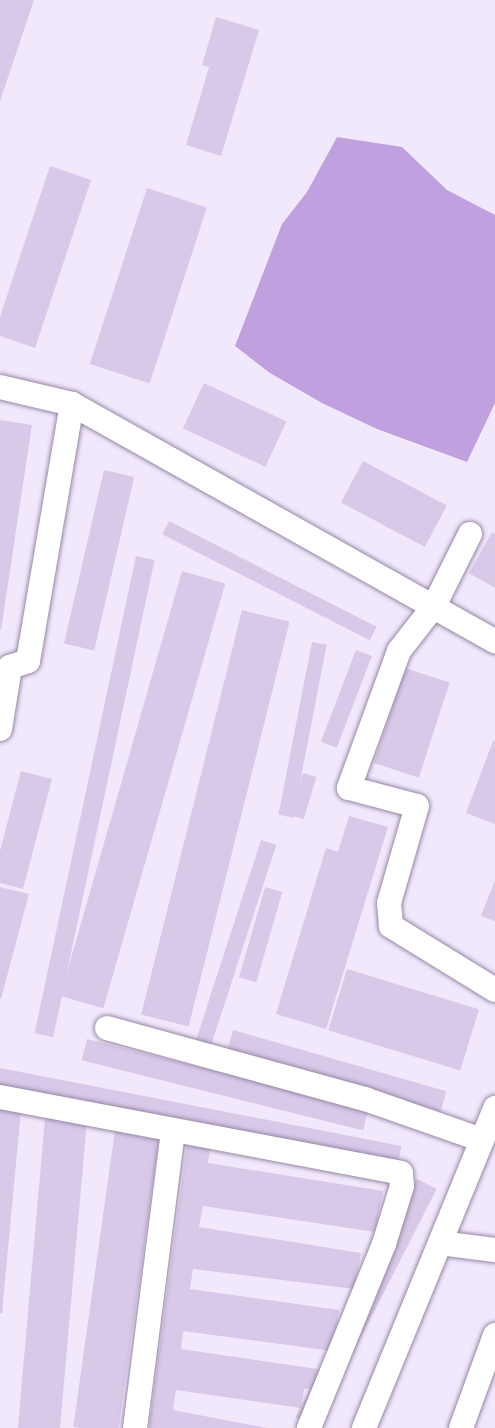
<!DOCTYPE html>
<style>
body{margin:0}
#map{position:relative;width:495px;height:1428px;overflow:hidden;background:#f2e8fc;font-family:"DM Sans",sans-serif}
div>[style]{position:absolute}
.water>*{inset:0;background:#c0a0de}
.building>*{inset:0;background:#d8c9e8;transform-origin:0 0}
.roads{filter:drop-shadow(0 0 2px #9788a6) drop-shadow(0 0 2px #9788a6)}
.minor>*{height:24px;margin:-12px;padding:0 12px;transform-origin:12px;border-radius:12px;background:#fff}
span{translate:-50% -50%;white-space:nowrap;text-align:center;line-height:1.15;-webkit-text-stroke:6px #fff;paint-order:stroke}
</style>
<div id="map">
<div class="water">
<i style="clip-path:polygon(337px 137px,402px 147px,447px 190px,495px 215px,495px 403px,467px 462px,377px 429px,322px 403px,270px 373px,235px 346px,282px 224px,307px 192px)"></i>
</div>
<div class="building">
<i style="clip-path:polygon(0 0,34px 0,0 101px)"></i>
<i style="clip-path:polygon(216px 17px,259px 30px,221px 156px,186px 145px,209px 67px,202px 65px)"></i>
<i style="clip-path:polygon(50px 166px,91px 180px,35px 348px,0 336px,0 317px)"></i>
<i style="left:147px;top:188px;width:63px;height:185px;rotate:18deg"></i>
<i style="left:204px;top:383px;width:91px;height:50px;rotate:25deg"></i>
<i style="clip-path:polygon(0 420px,32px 425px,1px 630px,0 630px)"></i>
<i style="left:363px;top:461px;width:95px;height:47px;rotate:28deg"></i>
<i style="left:104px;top:470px;width:31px;height:178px;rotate:13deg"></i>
<i style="left:169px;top:521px;width:233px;height:15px;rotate:27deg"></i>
<i style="clip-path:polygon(492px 532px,495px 534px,495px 588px,469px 573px)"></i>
<i style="left:136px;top:556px;width:19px;height:488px;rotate:12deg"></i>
<i style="left:182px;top:571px;width:45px;height:442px;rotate:16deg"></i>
<i style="left:242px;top:610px;width:49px;height:417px;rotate:14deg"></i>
<i style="left:312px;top:642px;width:15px;height:176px;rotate:11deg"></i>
<i style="left:356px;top:650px;width:17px;height:98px;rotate:21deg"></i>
<i style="left:405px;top:668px;width:47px;height:100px;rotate:18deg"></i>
<i style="clip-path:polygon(493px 741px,495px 742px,495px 824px,466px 813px)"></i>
<i style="clip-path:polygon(21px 771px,52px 779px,23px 889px,0 883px,0 851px)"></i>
<i style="left:303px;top:773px;width:14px;height:44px;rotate:17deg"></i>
<i style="clip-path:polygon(349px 816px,388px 827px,326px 1029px,276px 1014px,326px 848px,338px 852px)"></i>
<i style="left:261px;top:840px;width:16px;height:212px;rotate:18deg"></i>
<i style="clip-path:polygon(495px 880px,495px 921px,481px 916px)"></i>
<i style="clip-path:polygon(0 887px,29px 894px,1px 999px,0 999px)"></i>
<i style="left:265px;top:887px;width:18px;height:94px;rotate:16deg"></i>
<i style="left:347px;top:969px;width:138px;height:64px;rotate:17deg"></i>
<i style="left:233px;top:1030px;width:222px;height:21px;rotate:16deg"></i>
<i style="left:87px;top:1039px;width:290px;height:22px;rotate:14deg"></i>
<i style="left:0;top:1068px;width:409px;height:19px;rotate:11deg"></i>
<i style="clip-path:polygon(0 1108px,21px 1110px,2px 1313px,0 1313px)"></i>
<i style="left:45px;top:1118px;width:42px;height:312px;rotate:5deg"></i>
<i style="left:115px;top:1130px;width:45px;height:300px;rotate:8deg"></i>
<i style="clip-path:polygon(187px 1145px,210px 1149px,208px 1163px,383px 1191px,375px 1232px,203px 1206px,199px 1227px,361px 1253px,354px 1289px,193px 1269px,190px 1289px,339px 1310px,333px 1351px,183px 1331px,181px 1349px,318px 1369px,316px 1389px,304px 1389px,301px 1408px,176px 1390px,173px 1410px,267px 1428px,149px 1428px)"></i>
<i style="left:417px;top:1179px;width:22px;height:268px;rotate:27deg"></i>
</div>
<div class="roads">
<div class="minor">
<i style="left:0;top:387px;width:74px;rotate:13.3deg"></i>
<i style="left:72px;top:404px;width:485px;rotate:29.3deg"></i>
<i style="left:470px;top:534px;width:80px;rotate:116.6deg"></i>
<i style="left:434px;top:606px;width:57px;rotate:127.9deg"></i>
<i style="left:399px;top:651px;width:146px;rotate:110.1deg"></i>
<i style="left:349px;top:788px;width:70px;rotate:14.8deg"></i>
<i style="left:417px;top:806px;width:101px;rotate:106.1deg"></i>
<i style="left:389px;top:903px;width:23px;rotate:85deg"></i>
<i style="left:391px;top:926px;width:122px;rotate:31.6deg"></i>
<i style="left:0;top:729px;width:63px;rotate:-80.8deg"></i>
<i style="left:10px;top:667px;width:19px;rotate:-18deg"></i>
<i style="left:28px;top:661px;width:261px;rotate:-80.3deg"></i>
<i style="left:107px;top:1028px;width:268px;rotate:15.4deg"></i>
<i style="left:365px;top:1099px;width:124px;rotate:19.3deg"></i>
<i style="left:0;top:1097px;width:408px;rotate:10.7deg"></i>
<i style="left:401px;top:1173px;width:13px;rotate:86deg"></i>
<i style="left:402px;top:1186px;width:61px;rotate:107.2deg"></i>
<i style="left:384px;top:1244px;width:199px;rotate:112.2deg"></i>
<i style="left:440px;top:1243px;width:55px;rotate:7.3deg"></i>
<i style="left:135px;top:1428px;width:299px;rotate:-82.7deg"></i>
<i style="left:364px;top:1428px;width:346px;rotate:-67.7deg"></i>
<i style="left:461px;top:1428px;width:99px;rotate:-69.9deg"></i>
</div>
</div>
</div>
